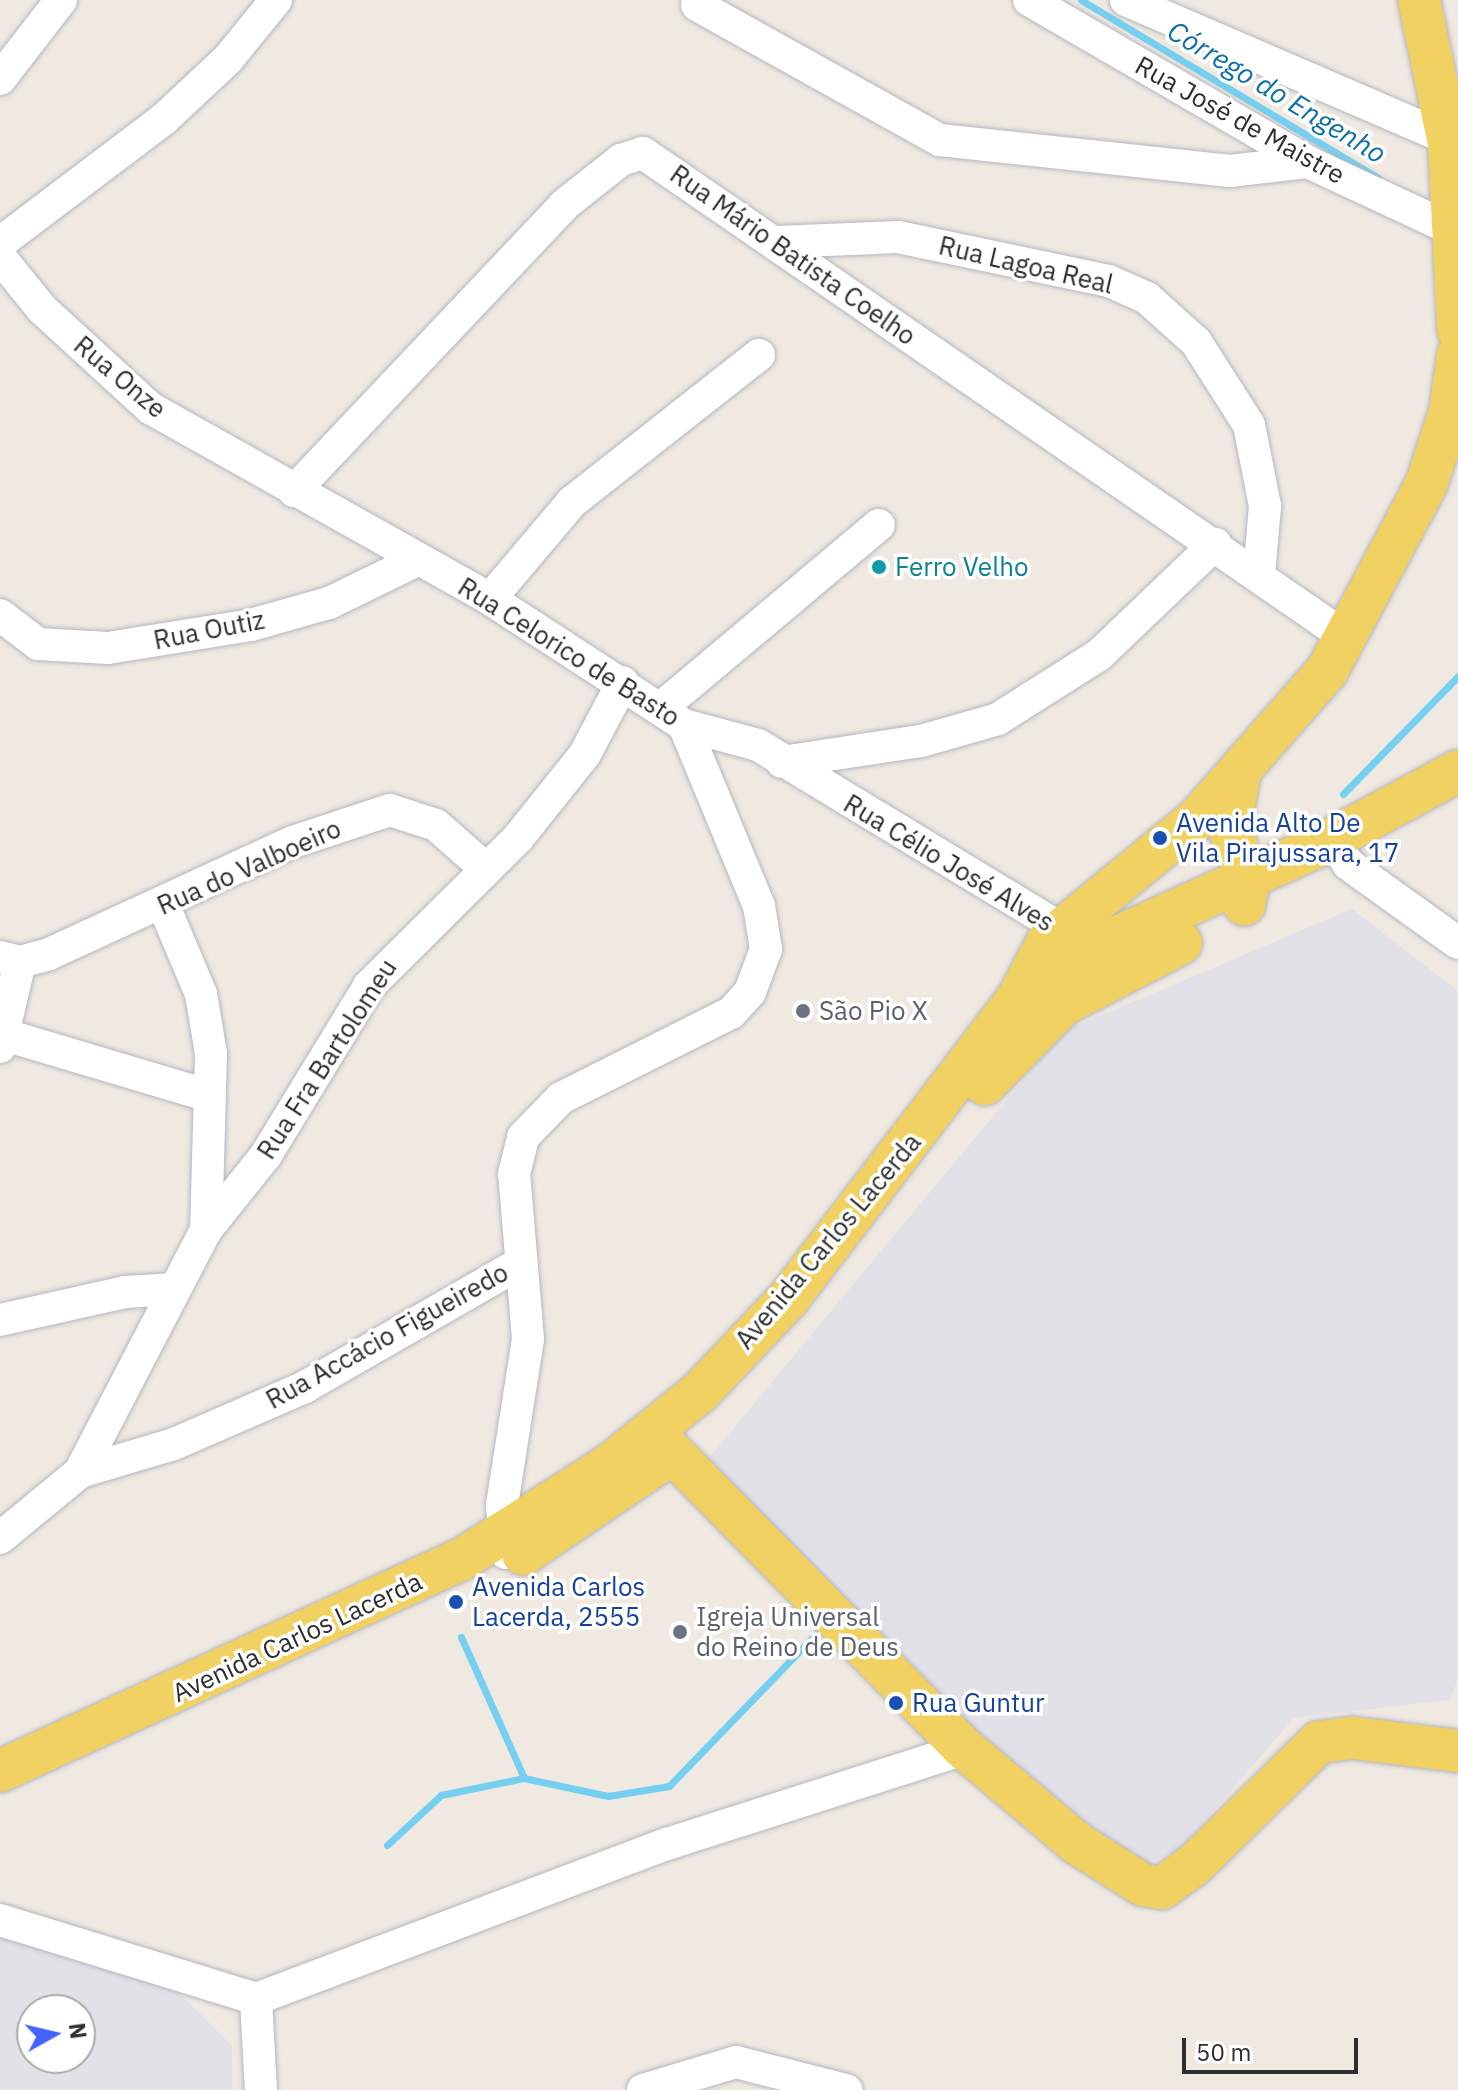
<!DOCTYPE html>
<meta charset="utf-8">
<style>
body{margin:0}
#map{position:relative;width:1458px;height:2090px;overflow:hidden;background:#efe9e1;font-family:"IBM Plex Sans",sans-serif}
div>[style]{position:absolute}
.industrial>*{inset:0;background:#e3e1e8}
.stream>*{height:7px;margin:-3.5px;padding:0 3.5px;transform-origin:3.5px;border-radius:3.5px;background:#75cff0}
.roads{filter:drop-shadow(0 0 2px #b4b7c1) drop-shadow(0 0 2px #b4b7c1)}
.minor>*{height:32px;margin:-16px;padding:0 16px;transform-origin:16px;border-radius:16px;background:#fff}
.major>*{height:42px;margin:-21px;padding:0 21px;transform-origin:21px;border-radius:21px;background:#f2d163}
.dots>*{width:22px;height:22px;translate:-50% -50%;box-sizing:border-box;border:4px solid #fff;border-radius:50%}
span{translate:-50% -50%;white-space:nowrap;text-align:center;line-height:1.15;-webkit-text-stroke:7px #fff;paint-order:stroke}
.street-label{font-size:26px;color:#2e2e2e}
.culture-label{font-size:26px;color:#0d838f}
.left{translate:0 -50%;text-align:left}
.transit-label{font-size:26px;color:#164399}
.worship-label{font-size:26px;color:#5b616d}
.water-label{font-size:28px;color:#0d6fa3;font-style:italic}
.north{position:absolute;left:16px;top:1994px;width:80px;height:80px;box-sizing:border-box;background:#fff;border:2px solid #ababab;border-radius:50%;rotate:82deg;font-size:22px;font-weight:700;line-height:32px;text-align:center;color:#2e2e2e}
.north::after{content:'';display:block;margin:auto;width:28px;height:36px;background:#4264fb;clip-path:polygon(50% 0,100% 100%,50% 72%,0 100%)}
.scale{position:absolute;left:1182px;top:2038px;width:176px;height:36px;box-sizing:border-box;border:4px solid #2e2e2e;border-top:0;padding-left:10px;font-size:24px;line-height:28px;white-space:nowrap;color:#2e2e2e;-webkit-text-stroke:6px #fff;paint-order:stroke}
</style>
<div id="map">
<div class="industrial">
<i style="clip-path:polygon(1352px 909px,1458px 991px,1458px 1679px,1450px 1700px,1294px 1718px,1179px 1850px,1139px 1866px,1069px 1829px,703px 1465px,1064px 1031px)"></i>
<i style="clip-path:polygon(evenodd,0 1932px,167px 1980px,232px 2046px,232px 2090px,0 2090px,0 1932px,32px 2010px,80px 2010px,80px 2058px,32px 2058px,32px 2010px)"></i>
</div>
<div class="stream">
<i style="left:1081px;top:0;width:346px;rotate:30.9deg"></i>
<i style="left:1343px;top:794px;width:165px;rotate:-45.7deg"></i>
<i style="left:461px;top:1637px;width:154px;rotate:65.9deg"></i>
<i style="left:524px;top:1778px;width:86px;rotate:12.1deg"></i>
<i style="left:608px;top:1796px;width:62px;rotate:-9.3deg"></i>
<i style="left:669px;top:1786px;width:211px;rotate:-46deg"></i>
<i style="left:387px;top:1845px;width:74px;rotate:-42.8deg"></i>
<i style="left:441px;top:1795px;width:85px;rotate:-11.6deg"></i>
</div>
<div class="roads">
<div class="minor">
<i style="left:1029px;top:0;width:323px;rotate:30.1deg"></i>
<i style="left:1308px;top:162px;width:163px;rotate:25deg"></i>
<i style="left:1126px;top:0;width:361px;rotate:23.3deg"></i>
<i style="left:697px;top:5px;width:278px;rotate:29.1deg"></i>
<i style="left:940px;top:140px;width:292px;rotate:6.1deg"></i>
<i style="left:1230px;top:171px;width:79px;rotate:-6.6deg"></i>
<i style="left:0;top:79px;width:100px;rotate:-52.3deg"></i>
<i style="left:778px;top:242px;width:120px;rotate:-2.4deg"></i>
<i style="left:898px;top:237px;width:216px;rotate:11.8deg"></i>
<i style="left:1109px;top:281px;width:42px;rotate:24.1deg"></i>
<i style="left:1147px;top:298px;width:66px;rotate:41.9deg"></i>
<i style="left:1196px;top:342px;width:98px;rotate:57.4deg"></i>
<i style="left:1249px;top:425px;width:83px;rotate:78.8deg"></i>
<i style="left:1265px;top:506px;width:69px;rotate:95deg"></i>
<i style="left:0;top:243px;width:207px;rotate:-37.1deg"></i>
<i style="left:165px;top:118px;width:86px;rotate:-43.1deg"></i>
<i style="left:228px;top:59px;width:76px;rotate:-50.9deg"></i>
<i style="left:0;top:257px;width:67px;rotate:51.1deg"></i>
<i style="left:42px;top:309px;width:147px;rotate:42.5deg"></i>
<i style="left:150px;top:408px;width:390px;rotate:29.3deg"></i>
<i style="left:490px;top:599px;width:231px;rotate:33deg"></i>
<i style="left:684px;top:725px;width:77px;rotate:15.1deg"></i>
<i style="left:758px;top:745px;width:353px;rotate:31.2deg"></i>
<i style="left:1060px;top:928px;width:23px;rotate:70deg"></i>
<i style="left:294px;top:491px;width:393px;rotate:-46.6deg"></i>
<i style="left:564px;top:205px;width:73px;rotate:-38.3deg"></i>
<i style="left:621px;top:160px;width:23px;rotate:-18deg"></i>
<i style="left:643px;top:153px;width:854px;rotate:34.55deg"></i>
<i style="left:490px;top:599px;width:127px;rotate:-49.8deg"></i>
<i style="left:572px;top:502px;width:238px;rotate:-38.2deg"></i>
<i style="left:0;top:615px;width:48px;rotate:37.3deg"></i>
<i style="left:38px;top:644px;width:70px;rotate:3.3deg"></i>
<i style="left:108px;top:648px;width:145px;rotate:-9.1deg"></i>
<i style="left:251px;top:625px;width:81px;rotate:-15.8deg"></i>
<i style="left:329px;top:603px;width:98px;rotate:-26deg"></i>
<i style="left:662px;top:707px;width:283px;rotate:-40deg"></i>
<i style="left:782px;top:762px;width:141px;rotate:-8.6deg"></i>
<i style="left:921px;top:741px;width:80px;rotate:-15.9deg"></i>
<i style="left:998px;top:719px;width:120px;rotate:-32.4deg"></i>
<i style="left:1099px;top:655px;width:161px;rotate:-43.7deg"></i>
<i style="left:1333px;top:839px;width:29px;rotate:59deg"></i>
<i style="left:1348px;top:864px;width:135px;rotate:35.7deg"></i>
<i style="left:163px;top:904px;width:98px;rotate:67.1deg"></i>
<i style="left:201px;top:994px;width:61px;rotate:80.5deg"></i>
<i style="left:211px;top:1054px;width:176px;rotate:91.6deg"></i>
<i style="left:0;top:957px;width:21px;rotate:14deg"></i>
<i style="left:20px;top:962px;width:30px;rotate:-15deg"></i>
<i style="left:49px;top:954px;width:268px;rotate:-24.7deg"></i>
<i style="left:293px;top:842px;width:102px;rotate:-18.3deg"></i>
<i style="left:390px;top:810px;width:48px;rotate:18.1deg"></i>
<i style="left:436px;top:825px;width:67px;rotate:41.3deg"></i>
<i style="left:5px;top:1035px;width:213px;rotate:16.6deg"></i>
<i style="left:0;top:1047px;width:87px;rotate:-76.8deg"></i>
<i style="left:0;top:1320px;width:128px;rotate:-12.6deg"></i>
<i style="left:125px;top:1292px;width:50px;rotate:-3.4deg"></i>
<i style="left:80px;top:1472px;width:273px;rotate:-62.5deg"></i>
<i style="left:206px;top:1230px;width:96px;rotate:-51.3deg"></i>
<i style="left:266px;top:1155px;width:198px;rotate:-58.6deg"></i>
<i style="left:369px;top:986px;width:210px;rotate:-44.8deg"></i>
<i style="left:518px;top:838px;width:107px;rotate:-51.4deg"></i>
<i style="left:585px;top:754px;width:81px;rotate:-62.2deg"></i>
<i style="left:0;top:1538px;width:104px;rotate:-39.5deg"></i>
<i style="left:80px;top:1472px;width:98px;rotate:-16.6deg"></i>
<i style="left:174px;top:1444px;width:143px;rotate:-23.5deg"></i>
<i style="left:305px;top:1387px;width:249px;rotate:-29.9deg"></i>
<i style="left:506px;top:1553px;width:48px;rotate:-94.8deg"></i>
<i style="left:502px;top:1505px;width:168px;rotate:-81.1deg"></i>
<i style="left:528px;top:1339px;width:166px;rotate:-94.8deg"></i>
<i style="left:514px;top:1174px;width:38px;rotate:-76deg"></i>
<i style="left:523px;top:1137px;width:54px;rotate:-45.7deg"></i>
<i style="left:561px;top:1098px;width:190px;rotate:-26.6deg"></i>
<i style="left:731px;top:1013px;width:28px;rotate:-48deg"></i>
<i style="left:750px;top:992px;width:46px;rotate:-69.6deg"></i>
<i style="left:766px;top:949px;width:44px;rotate:-99.2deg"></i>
<i style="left:759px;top:906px;width:196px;rotate:-112.5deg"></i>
<i style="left:0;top:1920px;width:268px;rotate:17.1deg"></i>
<i style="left:256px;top:1999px;width:439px;rotate:-20.7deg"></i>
<i style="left:667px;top:1844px;width:313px;rotate:-17.7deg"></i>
<i style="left:256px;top:1999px;width:91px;rotate:86.9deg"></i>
<i style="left:643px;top:2090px;width:97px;rotate:-16.8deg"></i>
<i style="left:736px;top:2062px;width:114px;rotate:14.3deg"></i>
</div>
<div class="major">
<i style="left:1419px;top:0;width:146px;rotate:78.2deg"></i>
<i style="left:1449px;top:143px;width:187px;rotate:87.2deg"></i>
<i style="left:1239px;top:776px;width:55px;rotate:99.5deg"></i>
<i style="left:1230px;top:830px;width:52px;rotate:68.4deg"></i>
<i style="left:1249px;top:878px;width:27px;rotate:100deg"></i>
<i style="left:1021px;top:992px;width:58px;rotate:-62.1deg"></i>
<i style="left:1048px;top:941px;width:191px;rotate:-39.3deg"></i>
<i style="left:1196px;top:820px;width:198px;rotate:-48.7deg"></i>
<i style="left:1327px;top:671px;width:211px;rotate:-62deg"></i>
<i style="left:1426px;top:485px;width:77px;rotate:-71.8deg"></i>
<i style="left:1450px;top:412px;width:58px;rotate:-82deg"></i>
<i style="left:985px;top:1084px;width:112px;rotate:-45.4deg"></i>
<i style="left:1064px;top:1004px;width:132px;rotate:-27.5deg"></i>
<i style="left:653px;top:1433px;width:444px;rotate:45.4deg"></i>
<i style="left:965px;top:1749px;width:148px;rotate:40.1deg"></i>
<i style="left:1078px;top:1844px;width:77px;rotate:32.2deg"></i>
<i style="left:1143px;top:1885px;width:19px;rotate:9deg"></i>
<i style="left:1162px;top:1888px;width:39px;rotate:-36deg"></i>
<i style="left:1194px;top:1865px;width:175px;rotate:-44.5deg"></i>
<i style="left:1319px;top:1742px;width:34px;rotate:-7deg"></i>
<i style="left:1353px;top:1738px;width:106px;rotate:7.1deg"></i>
<i style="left:523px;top:1554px;width:174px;rotate:-34deg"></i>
<i style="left:0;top:1771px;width:511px;rotate:-24.66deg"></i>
<i style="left:464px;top:1558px;width:174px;rotate:-32.6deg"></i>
<i style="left:611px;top:1464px;width:114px;rotate:-39deg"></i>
<i style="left:700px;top:1392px;width:128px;rotate:-46.6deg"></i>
<i style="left:788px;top:1299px;width:382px;rotate:-52.6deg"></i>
<i style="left:1020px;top:996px;width:83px;rotate:-33.7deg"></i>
<i style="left:1089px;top:950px;width:257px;rotate:-24.4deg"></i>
<i style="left:1323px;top:844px;width:153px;rotate:-28.4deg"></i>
</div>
</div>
<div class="dots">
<i style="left:879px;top:567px;background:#0f9aa8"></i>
<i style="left:1160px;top:838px;background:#1a4fb4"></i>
<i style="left:803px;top:1011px;background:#6b7280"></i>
<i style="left:456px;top:1602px;background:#1a4fb4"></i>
<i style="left:680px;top:1632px;background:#6b7280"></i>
<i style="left:896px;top:1703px;background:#1a4fb4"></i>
</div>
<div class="street-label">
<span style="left:1240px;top:120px;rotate:29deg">Rua José de Maistre</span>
<span style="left:793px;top:255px;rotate:35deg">Rua Mário Batista Coelho</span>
<span style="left:1026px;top:265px;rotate:13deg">Rua Lagoa Real</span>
<span style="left:120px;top:377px;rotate:40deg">Rua Onze</span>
<span style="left:209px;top:630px;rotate:-11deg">Rua Outiz</span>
<span style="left:569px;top:652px;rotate:32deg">Rua Celorico de Basto</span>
<span style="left:949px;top:863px;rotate:31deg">Rua Célio José Alves</span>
<span style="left:249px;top:867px;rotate:-24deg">Rua do Valboeiro</span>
<span style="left:327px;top:1059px;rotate:-57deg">Rua Fra Bartolomeu</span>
<span style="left:828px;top:1241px;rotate:-50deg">Avenida Carlos Lacerda</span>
<span style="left:387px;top:1336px;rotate:-29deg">Rua Accácio Figueiredo</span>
<span style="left:297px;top:1637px;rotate:-25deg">Avenida Carlos Lacerda</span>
</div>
<div class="culture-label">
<span class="left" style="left:895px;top:567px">Ferro Velho</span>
</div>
<div class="transit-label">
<span class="left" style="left:1176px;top:838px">Avenida Alto De<br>Vila Pirajussara, 17</span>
<span class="left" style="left:472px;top:1602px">Avenida Carlos<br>Lacerda, 2555</span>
<span class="left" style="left:912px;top:1703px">Rua Guntur</span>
</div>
<div class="worship-label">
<span class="left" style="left:819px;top:1011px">São Pio X</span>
<span class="left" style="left:696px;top:1632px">Igreja Universal<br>do Reino de Deus</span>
</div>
<div class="water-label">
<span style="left:1277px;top:92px;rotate:31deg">Córrego do Engenho</span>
</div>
<div class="north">N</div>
<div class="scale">50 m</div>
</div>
